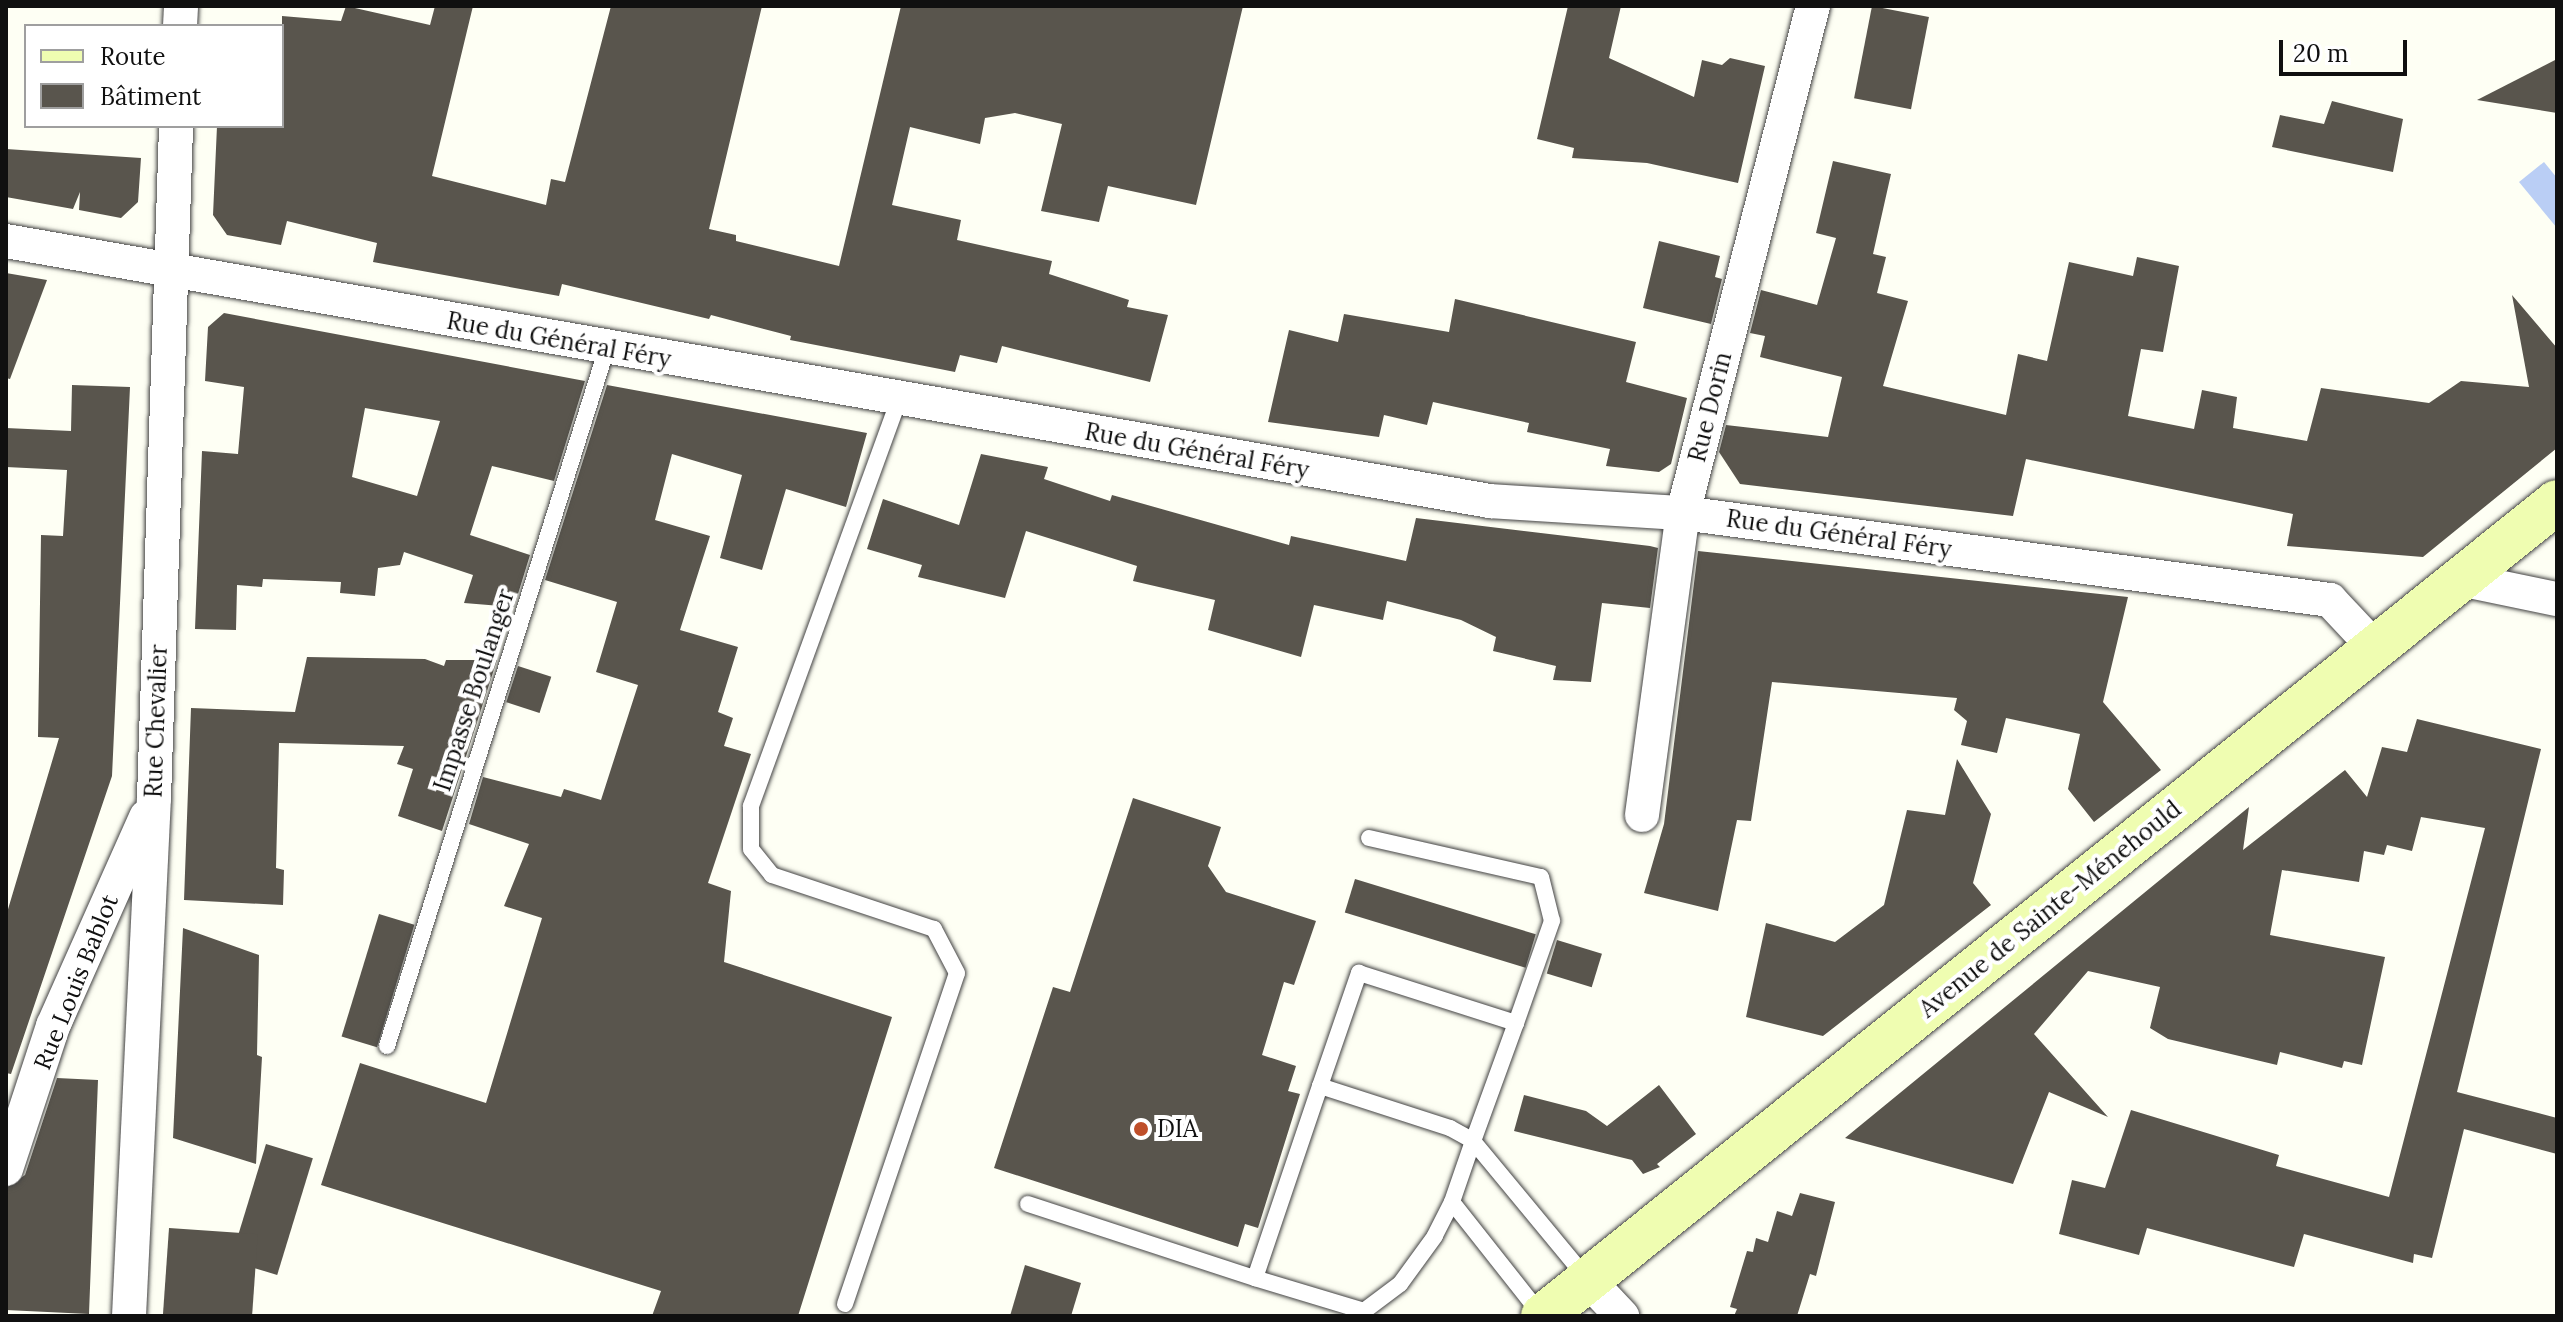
<!DOCTYPE html>
<meta charset="utf-8">
<style>
body{margin:0}
#map{position:relative;width:2563px;height:1322px;overflow:hidden;background:#fefff4;font-family:Lora,serif}
div>[style]{position:absolute}
.water>*{inset:0;background:#bacef5}
.building>*{inset:0;background:#59554d;transform-origin:0 0}
.roads{filter:drop-shadow(0 0 2px #434343) drop-shadow(0 0 2px #434343)}
.service>*{height:16px;margin:-8px;padding:0 8px;transform-origin:8px;border-radius:8px;background:#fff}
.minor>*{height:34px;margin:-17px;padding:0 17px;transform-origin:17px;border-radius:17px;background:#fff}
.secondary>*{height:44px;margin:-22px;padding:0 22px;transform-origin:22px;border-radius:22px;background:#effdb1}
.dots>*{width:22px;height:22px;translate:-50% -50%;box-sizing:border-box;border:4px solid #fff;border-radius:50%}
span{translate:-50% -50%;white-space:nowrap;text-align:center;line-height:1.15;-webkit-text-stroke:8px #fff;paint-order:stroke}
.street-label{font-size:24px;color:#101010}
.poi-label{font-size:24px;color:#101010}
.left{translate:0 -50%;text-align:left}
.frame{position:absolute;inset:0;border:8px solid #101010;pointer-events:none}
.legend{position:absolute;left:24px;top:24px;width:260px;height:104px;box-sizing:border-box;background:#fff;border:2px solid #9f9f9f;margin:0;padding:10px 14px;list-style:none;font-size:24px;color:#101010}
.legend li{display:flex;align-items:center;gap:16px;height:40px}
.legend b{width:40px;border:2px solid #9f9f9f}
.scale{position:absolute;left:2279px;top:40px;width:128px;height:36px;box-sizing:border-box;border:4px solid #101010;border-top:0;padding-left:10px;font-size:24px;line-height:28px;white-space:nowrap;color:#101010;-webkit-text-stroke:6px #fff;paint-order:stroke}
</style>
<div id="map">
<div class="water">
<i style="clip-path:polygon(2544px 162px,2557px 178px,2557px 228px,2519px 182px)"></i>
</div>
<div class="building">
<i style="clip-path:polygon(346px 6px,430px 25px,435px 6px,473px 6px,432px 176px,546px 205px,551px 179px,565px 182px,611px 6px,762px 6px,709px 229px,736px 235px,736px 241px,839px 266px,901px 6px,1243px 6px,1196px 205px,1108px 186px,1099px 222px,1041px 211px,1062px 124px,1015px 113px,985px 118px,980px 144px,910px 127px,892px 205px,961px 220px,957px 240px,1052px 261px,1049px 274px,1129px 300px,1127px 307px,1168px 315px,1150px 382px,1002px 346px,997px 363px,960px 355px,955px 372px,940px 369px,790px 340px,791px 336px,711px 315px,709px 319px,562px 284px,559px 296px,373px 262px,377px 243px,287px 221px,281px 245px,227px 235px,213px 215px,217px 126px,282px 126px,282px 16px,341px 21px)"></i>
<i style="clip-path:polygon(1568px 6px,1621px 6px,1609px 58px,1694px 97px,1702px 60px,1722px 65px,1730px 58px,1765px 66px,1738px 183px,1647px 163px,1572px 158px,1574px 148px,1537px 139px)"></i>
<i style="left:1872px;top:6px;width:58px;height:94px;rotate:11deg"></i>
<i style="clip-path:polygon(2557px 59px,2557px 113px,2477px 100px)"></i>
<i style="clip-path:polygon(2332px 101px,2403px 119px,2393px 172px,2272px 147px,2280px 115px,2324px 124px)"></i>
<i style="clip-path:polygon(6px 149px,141px 158px,138px 202px,121px 218px,79px 210px,80px 192px,73px 209px,6px 197px)"></i>
<i style="clip-path:polygon(1833px 161px,1891px 174px,1873px 254px,1886px 257px,1877px 293px,1908px 301px,1883px 386px,2006px 415px,2018px 354px,2047px 361px,2069px 262px,2133px 276px,2137px 257px,2179px 266px,2163px 352px,2141px 349px,2128px 416px,2194px 429px,2202px 390px,2237px 397px,2233px 428px,2307px 441px,2321px 388px,2429px 403px,2461px 381px,2529px 387px,2512px 295px,2557px 348px,2557px 448px,2423px 557px,2287px 546px,2293px 514px,2026px 459px,2013px 516px,1740px 484px,1719px 452px,1726px 425px,1828px 437px,1842px 377px,1760px 357px,1765px 336px,1750px 333px,1761px 290px,1817px 305px,1836px 238px,1816px 233px)"></i>
<i style="clip-path:polygon(1659px 241px,1720px 256px,1715px 277px,1722px 279px,1711px 324px,1643px 308px)"></i>
<i style="clip-path:polygon(6px 273px,47px 280px,10px 379px,6px 378px)"></i>
<i style="clip-path:polygon(1455px 299px,1636px 342px,1626px 382px,1687px 398px,1671px 464px,1659px 472px,1606px 466px,1610px 449px,1527px 432px,1529px 423px,1433px 402px,1427px 425px,1384px 415px,1379px 437px,1268px 422px,1289px 330px,1338px 342px,1344px 314px,1449px 332px)"></i>
<i style="clip-path:polygon(evenodd,224px 313px,585px 381px,554px 481px,492px 466px,470px 535px,530px 555px,514px 607px,464px 603px,473px 575px,404px 552px,400px 565px,378px 568px,375px 596px,340px 593px,341px 582px,263px 579px,262px 587px,237px 585px,236px 630px,195px 629px,202px 451px,238px 454px,244px 387px,205px 381px,208px 327px,224px 313px,365px 408px,440px 421px,417px 496px,352px 477px,365px 408px)"></i>
<i style="clip-path:polygon(72px 385px,130px 387px,112px 776px,11px 1074px,6px 1073px,6px 916px,59px 738px,38px 737px,41px 535px,63px 536px,67px 470px,6px 467px,6px 428px,71px 431px)"></i>
<i style="clip-path:polygon(607px 385px,867px 433px,846px 507px,786px 489px,762px 570px,720px 558px,742px 475px,672px 454px,655px 520px,710px 536px,680px 630px,738px 647px,718px 712px,733px 718px,724px 746px,751px 754px,708px 883px,731px 891px,724px 962px,892px 1017px,798px 1316px,652px 1316px,661px 1291px,321px 1185px,360px 1063px,486px 1103px,542px 918px,504px 906px,529px 844px,469px 824px,483px 777px,561px 797px,564px 789px,601px 800px,638px 685px,596px 672px,617px 602px,545px 580px)"></i>
<i style="clip-path:polygon(981px 454px,1048px 467px,1044px 479px,1110px 501px,1112px 495px,1289px 545px,1291px 536px,1406px 561px,1416px 518px,1650px 546px,1658px 548px,1650px 608px,1602px 603px,1591px 682px,1553px 680px,1556px 666px,1493px 651px,1496px 637px,1461px 620px,1387px 601px,1383px 620px,1314px 605px,1301px 657px,1208px 630px,1215px 600px,1133px 581px,1137px 566px,1026px 531px,1005px 598px,918px 577px,922px 565px,867px 549px,883px 499px,959px 525px)"></i>
<i style="clip-path:polygon(1698px 551px,2128px 597px,2103px 702px,2161px 770px,2094px 822px,2068px 789px,2080px 734px,2006px 718px,1997px 753px,1961px 745px,1967px 721px,1954px 710px,1957px 698px,1772px 682px,1751px 821px,1737px 820px,1718px 911px,1644px 893px,1664px 824px)"></i>
<i style="clip-path:polygon(307px 657px,425px 659px,444px 666px,446px 660px,497px 660px,442px 831px,398px 816px,413px 769px,397px 764px,404px 746px,279px 743px,276px 868px,284px 870px,283px 905px,184px 900px,191px 708px,295px 712px)"></i>
<i style="left:518px;top:666px;width:35px;height:38px;rotate:18deg"></i>
<i style="clip-path:polygon(2417px 719px,2541px 749px,2457px 1092px,2557px 1118px,2557px 1154px,2464px 1129px,2432px 1258px,2414px 1254px,2413px 1263px,2304px 1234px,2294px 1267px,2147px 1228px,2139px 1255px,2059px 1234px,2072px 1180px,2105px 1188px,2131px 1110px,2279px 1155px,2276px 1166px,2389px 1197px,2485px 828px,2421px 817px,2412px 851px,2387px 845px,2384px 855px,2364px 851px,2359px 882px,2282px 870px,2270px 935px,2385px 957px,2362px 1065px,2344px 1061px,2342px 1068px,2280px 1052px,2277px 1065px,2168px 1039px,2150px 1028px,2160px 987px,2088px 971px,2034px 1034px,2108px 1117px,2049px 1092px,2013px 1184px,1845px 1138px,2249px 807px,2243px 850px,2345px 770px,2367px 797px,2382px 747px,2407px 752px)"></i>
<i style="clip-path:polygon(1957px 759px,1991px 814px,1973px 883px,1991px 905px,1823px 1036px,1746px 1017px,1766px 923px,1835px 942px,1884px 905px,1907px 810px,1945px 815px)"></i>
<i style="clip-path:polygon(1133px 798px,1221px 827px,1208px 866px,1226px 892px,1316px 921px,1294px 985px,1284px 982px,1262px 1055px,1296px 1066px,1288px 1091px,1300px 1094px,1258px 1228px,1245px 1224px,1238px 1247px,994px 1168px,1053px 987px,1070px 992px)"></i>
<i style="left:1355px;top:879px;width:189px;height:35px;rotate:17deg"></i>
<i style="left:379px;top:914px;width:37px;height:128px;rotate:17deg"></i>
<i style="clip-path:polygon(183px 928px,259px 955px,257px 1055px,262px 1057px,256px 1164px,173px 1138px)"></i>
<i style="left:1557px;top:940px;width:47px;height:35px;rotate:17deg"></i>
<i style="clip-path:polygon(57px 1078px,98px 1080px,89px 1314px,6px 1310px,6px 1188px,25px 1175px)"></i>
<i style="clip-path:polygon(1659px 1085px,1696px 1134px,1657px 1164px,1660px 1167px,1643px 1174px,1632px 1160px,1514px 1131px,1524px 1095px,1586px 1111px,1607px 1126px)"></i>
<i style="left:266px;top:1144px;width:49px;height:122px;rotate:17deg"></i>
<i style="clip-path:polygon(1800px 1193px,1835px 1202px,1816px 1276px,1810px 1274px,1797px 1316px,1734px 1316px,1737px 1309px,1730px 1307px,1747px 1251px,1753px 1252px,1756px 1238px,1768px 1242px,1777px 1211px,1792px 1216px)"></i>
<i style="left:169px;top:1228px;width:89px;height:88px;rotate:4deg"></i>
<i style="clip-path:polygon(1025px 1265px,1081px 1283px,1071px 1316px,1010px 1316px)"></i>
</div>
<div class="roads">
<div class="service">
<i style="left:1369px;top:838px;width:176px;rotate:12.8deg"></i>
<i style="left:1541px;top:877px;width:45px;rotate:76deg"></i>
<i style="left:1552px;top:921px;width:108px;rotate:109.4deg"></i>
<i style="left:387px;top:1046px;width:732px;rotate:-72.51deg"></i>
<i style="left:1320px;top:1086px;width:120px;rotate:-71deg"></i>
<i style="left:1359px;top:973px;width:165px;rotate:17.7deg"></i>
<i style="left:1516px;top:1023px;width:126px;rotate:110deg"></i>
<i style="left:1473px;top:1141px;width:65px;rotate:109deg"></i>
<i style="left:1452px;top:1202px;width:38px;rotate:117deg"></i>
<i style="left:1435px;top:1236px;width:59px;rotate:126.1deg"></i>
<i style="left:1400px;top:1284px;width:45px;rotate:143.1deg"></i>
<i style="left:1364px;top:1311px;width:114px;rotate:-163.2deg"></i>
<i style="left:1255px;top:1278px;width:203px;rotate:-71.3deg"></i>
<i style="left:1320px;top:1086px;width:137px;rotate:17.9deg"></i>
<i style="left:1450px;top:1128px;width:26px;rotate:29deg"></i>
<i style="left:1473px;top:1141px;width:179px;rotate:50.4deg"></i>
<i style="left:1452px;top:1202px;width:145px;rotate:51.7deg"></i>
<i style="left:1028px;top:1204px;width:239px;rotate:18.1deg"></i>
<i style="left:845px;top:1304px;width:349px;rotate:-71.3deg"></i>
<i style="left:957px;top:973px;width:50px;rotate:-117.6deg"></i>
<i style="left:934px;top:929px;width:171px;rotate:-161.6deg"></i>
<i style="left:772px;top:875px;width:33px;rotate:-129deg"></i>
<i style="left:751px;top:849px;width:43px;rotate:-90deg"></i>
<i style="left:751px;top:806px;width:433px;rotate:-70deg"></i>
</div>
<div class="minor">
<i style="left:180px;top:26px;width:20px;rotate:-87deg"></i>
<i style="left:6px;top:241px;width:1507px;rotate:9.94deg"></i>
<i style="left:1490px;top:501px;width:193px;rotate:3.6deg"></i>
<i style="left:1683px;top:513px;width:653px;rotate:7.66deg"></i>
<i style="left:2330px;top:600px;width:66px;rotate:46.8deg"></i>
<i style="left:2460px;top:579px;width:99px;rotate:11.7deg"></i>
<i style="left:1642px;top:815px;width:305px;rotate:-82.3deg"></i>
<i style="left:1683px;top:513px;width:523px;rotate:-75.62deg"></i>
<i style="left:6px;top:1169px;width:151px;rotate:-71.8deg"></i>
<i style="left:53px;top:1026px;width:229px;rotate:-66deg"></i>
<i style="left:1588px;top:1280px;width:50px;rotate:46.6deg"></i>
<i style="left:129px;top:1316px;width:519px;rotate:-87.24deg"></i>
<i style="left:154px;top:798px;width:672px;rotate:-88.12deg"></i>
</div>
<div class="secondary">
<i style="left:1543px;top:1316px;width:1300px;rotate:-38.76deg"></i>
</div>
</div>
<div class="dots">
<i style="left:1141px;top:1129px;background:#bf4f2a"></i>
</div>
<div class="street-label">
<span style="left:559px;top:340px;rotate:10deg">Rue du Général Féry</span>
<span style="left:1710px;top:407px;rotate:-76deg">Rue Dorin</span>
<span style="left:1197px;top:451px;rotate:10deg">Rue du Général Féry</span>
<span style="left:1839px;top:534px;rotate:8deg">Rue du Général Féry</span>
<span style="left:474px;top:690px;rotate:-72deg">Impasse Boulanger</span>
<span style="left:156px;top:721px;rotate:-88deg">Rue Chevalier</span>
<span style="left:2050px;top:909px;rotate:-39deg">Avenue de Sainte-Ménehould</span>
<span style="left:76px;top:982px;rotate:-68deg">Rue Louis Bablot</span>
</div>
<div class="poi-label">
<span class="left" style="left:1157px;top:1129px">DIA</span>
</div>
<div class="frame"></div>
<ul class="legend">
<li><b style="height:10px;background:#effdb1"></b>Route</li>
<li><b style="height:22px;background:#59554d"></b>Bâtiment</li>
</ul>
<div class="scale">20 m</div>
</div>
